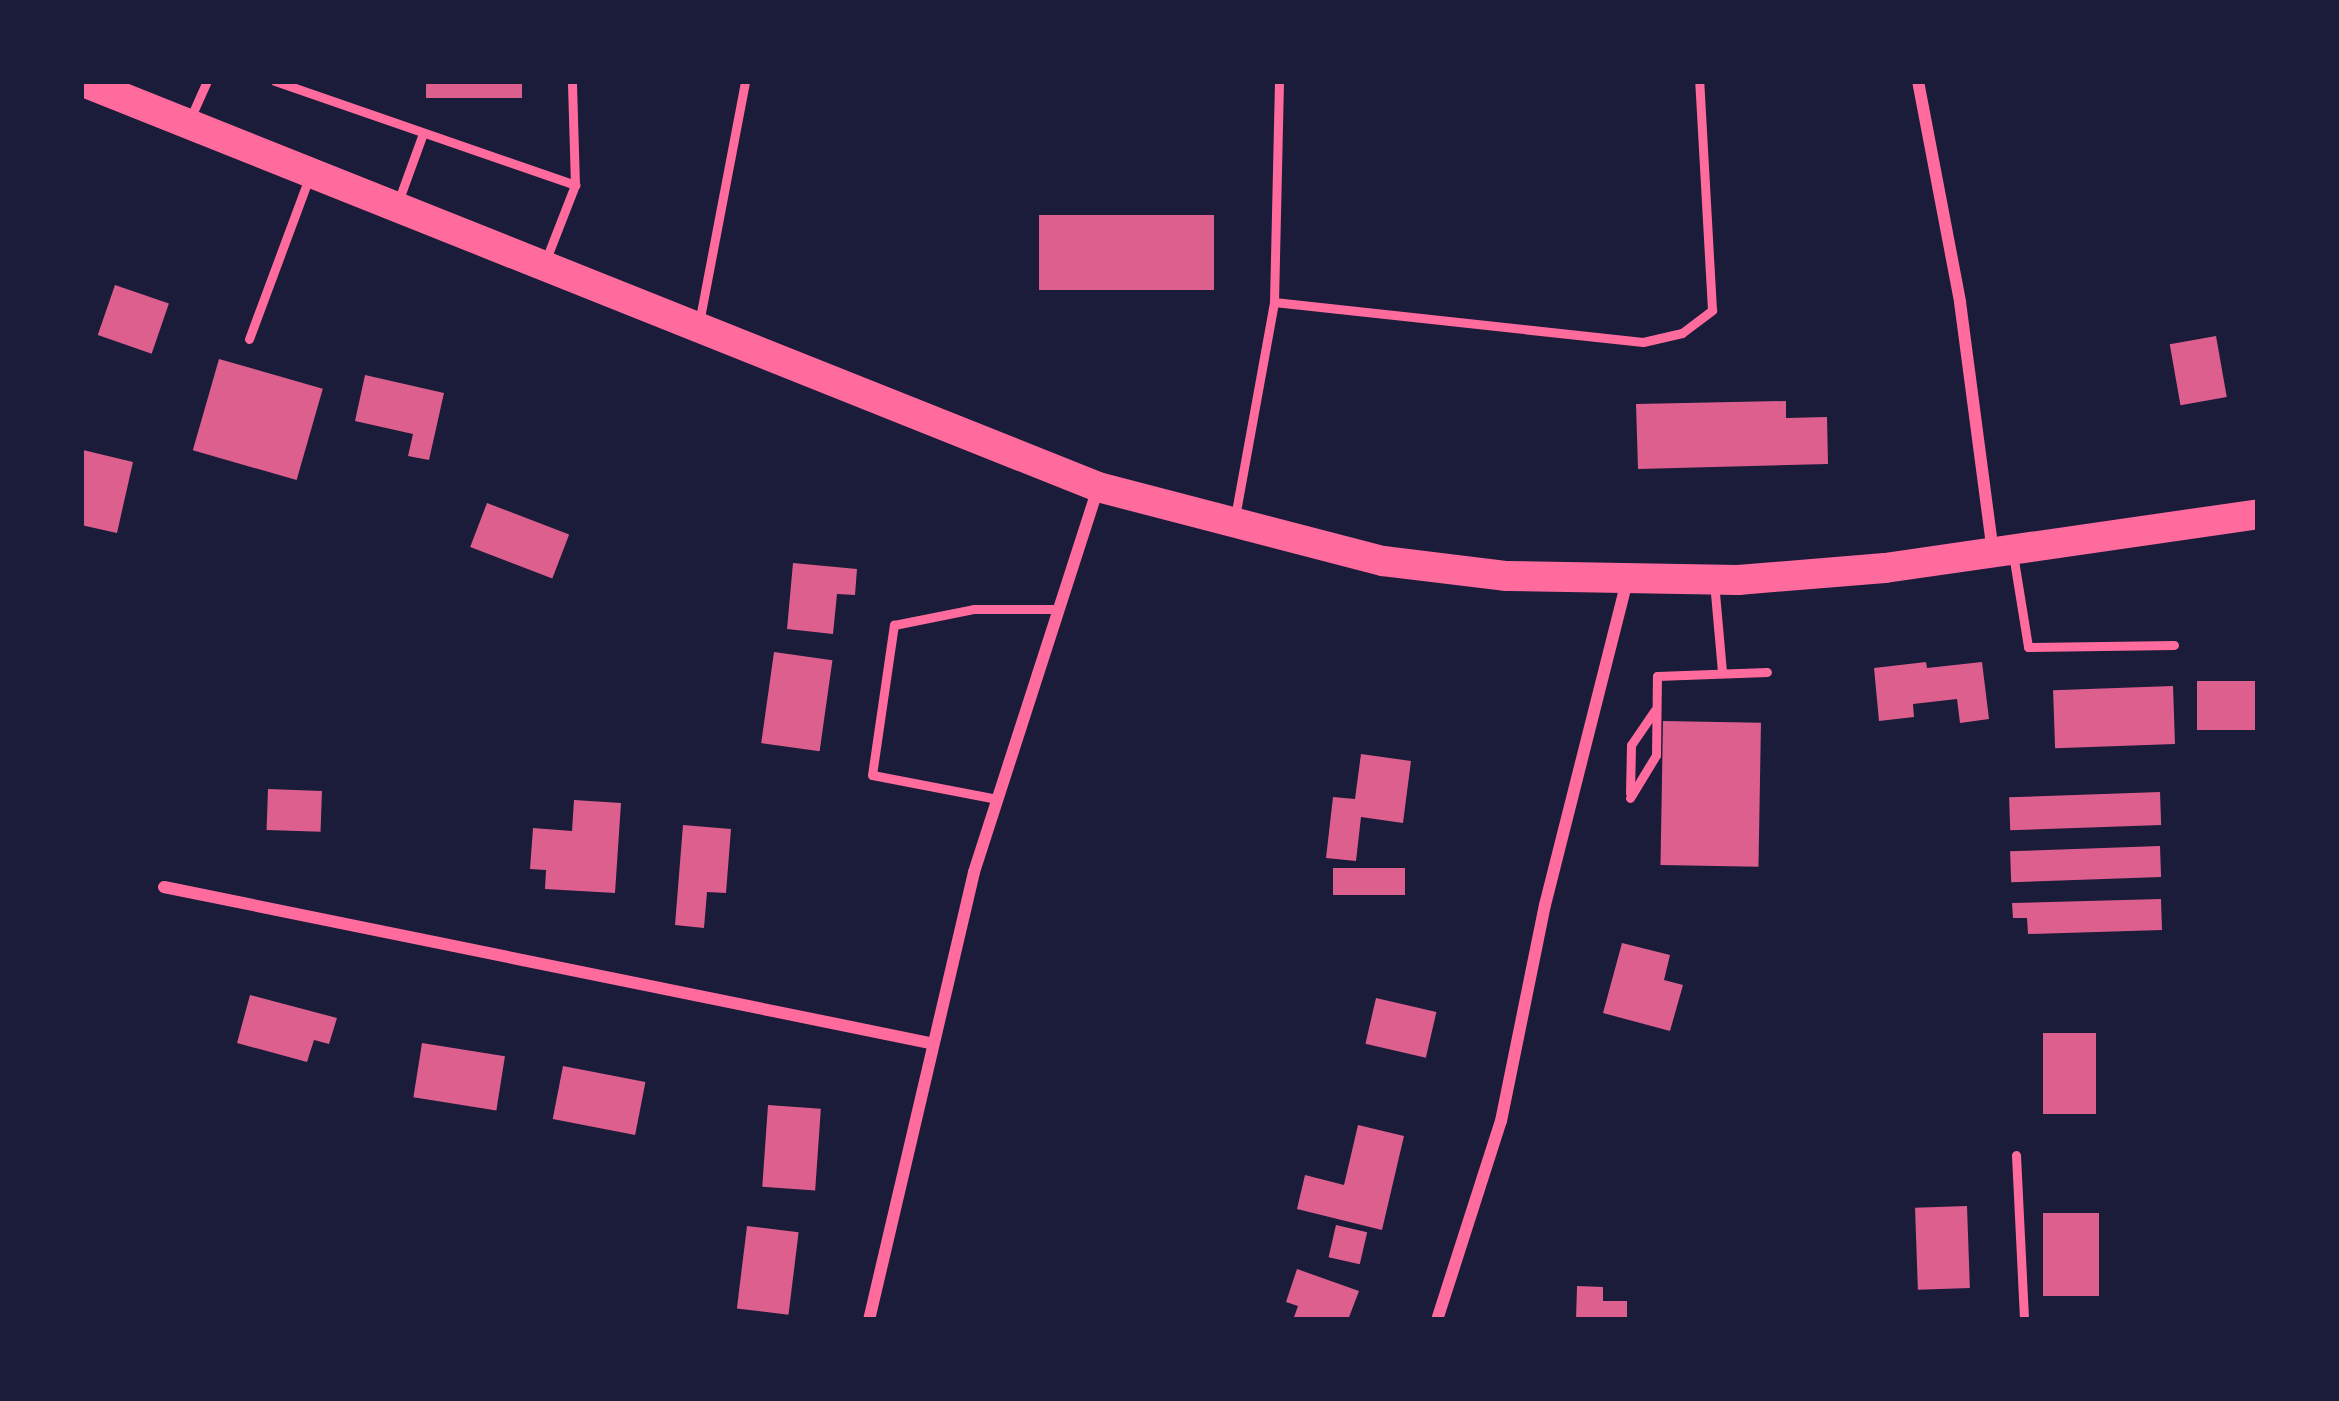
<!DOCTYPE html>
<style>
body{margin:0}
#map{position:relative;width:2339px;height:1401px;overflow:hidden;background:#1b1b3a;font-family:"Fira Sans",sans-serif}
div>[style]{position:absolute}
.building>*{inset:0;background:#dd5f8e;transform-origin:0 0}
.service>*{height:9px;margin:-4.5px;padding:0 4.5px;transform-origin:4.5px;border-radius:4.5px;background:#ff6b9d}
.minor>*{height:12px;margin:-6px;padding:0 6px;transform-origin:6px;border-radius:6px;background:#ff6b9d}
.primary>*{height:30px;margin:-15px;padding:0 15px;transform-origin:15px;border-radius:15px;background:#ff6b9d}
span{translate:-50% -50%;white-space:nowrap;text-align:center;line-height:1.15;-webkit-text-stroke:9px #1b1b3a;paint-order:stroke}
.frame{position:absolute;inset:0;border:84px solid #1b1b3a;pointer-events:none}
</style>
<div id="map">
<div class="building">
<i style="left:426px;top:81px;width:96px;height:17px"></i>
<i style="left:1214px;top:215px;width:75px;height:175px;rotate:90deg"></i>
<i style="left:115px;top:285px;width:57px;height:53px;rotate:19deg"></i>
<i style="left:2216px;top:336px;width:62px;height:47px;rotate:80deg"></i>
<i style="left:219px;top:359px;width:108px;height:95px;rotate:16deg"></i>
<i style="clip-path:polygon(365px 375px,444px 393px,429px 460px,408px 456px,413px 434px,355px 421px)"></i>
<i style="clip-path:polygon(1786px 401px,1786px 418px,1827px 417px,1828px 464px,1638px 469px,1636px 404px)"></i>
<i style="clip-path:polygon(83px 450px,133px 462px,117px 533px,81px 525px)"></i>
<i style="left:487px;top:503px;width:88px;height:47px;rotate:21deg"></i>
<i style="clip-path:polygon(793px 563px,857px 569px,855px 595px,837px 594px,833px 634px,787px 629px)"></i>
<i style="left:774px;top:652px;width:59px;height:92px;rotate:8deg"></i>
<i style="clip-path:polygon(1926px 662px,1927px 668px,1982px 662px,1989px 719px,1960px 723px,1957px 699px,1913px 704px,1914px 717px,1879px 721px,1874px 668px)"></i>
<i style="left:2258px;top:681px;width:49px;height:61px;rotate:90deg"></i>
<i style="left:2173px;top:686px;width:58px;height:120px;rotate:88deg"></i>
<i style="left:1663px;top:721px;width:98px;height:144px;rotate:1deg"></i>
<i style="clip-path:polygon(1361px 754px,1411px 761px,1403px 823px,1361px 817px,1356px 861px,1326px 858px,1333px 797px,1355px 799px)"></i>
<i style="left:268px;top:789px;width:54px;height:41px;rotate:2deg"></i>
<i style="left:2160px;top:792px;width:33px;height:151px;rotate:88deg"></i>
<i style="clip-path:polygon(574px 800px,621px 803px,615px 893px,545px 889px,546px 870px,530px 869px,533px 828px,572px 831px)"></i>
<i style="clip-path:polygon(683px 825px,731px 829px,726px 893px,707px 892px,704px 928px,675px 925px)"></i>
<i style="left:2160px;top:846px;width:31px;height:150px;rotate:88deg"></i>
<i style="left:1333px;top:868px;width:72px;height:27px"></i>
<i style="clip-path:polygon(2161px 899px,2162px 930px,2028px 934px,2027px 918px,2013px 918px,2012px 903px)"></i>
<i style="clip-path:polygon(1622px 943px,1670px 955px,1664px 980px,1683px 985px,1670px 1031px,1603px 1013px)"></i>
<i style="clip-path:polygon(250px 995px,337px 1018px,329px 1044px,314px 1040px,307px 1062px,237px 1043px)"></i>
<i style="left:1376px;top:998px;width:62px;height:47px;rotate:13deg"></i>
<i style="left:2043px;top:1033px;width:53px;height:81px"></i>
<i style="left:422px;top:1043px;width:84px;height:55px;rotate:9deg"></i>
<i style="left:563px;top:1066px;width:84px;height:54px;rotate:11deg"></i>
<i style="left:768px;top:1105px;width:53px;height:82px;rotate:4deg"></i>
<i style="clip-path:polygon(1358px 1125px,1404px 1136px,1382px 1230px,1297px 1209px,1305px 1175px,1344px 1185px)"></i>
<i style="left:1967px;top:1206px;width:82px;height:52px;rotate:88deg"></i>
<i style="left:2043px;top:1213px;width:56px;height:83px"></i>
<i style="left:1336px;top:1225px;width:32px;height:33px;rotate:13deg"></i>
<i style="left:747px;top:1226px;width:52px;height:83px;rotate:7deg"></i>
<i style="clip-path:polygon(1297px 1269px,1359px 1291px,1348px 1320px,1293px 1320px,1298px 1306px,1286px 1302px)"></i>
<i style="clip-path:polygon(1577px 1286px,1603px 1287px,1603px 1301px,1627px 1301px,1627px 1320px,1576px 1320px)"></i>
</div>
<div class="service">
<i style="left:275px;top:81px;width:318px;rotate:19.1deg"></i>
<i style="left:190px;top:119px;width:42px;rotate:-65.9deg"></i>
<i style="left:398px;top:202px;width:70px;rotate:-70deg"></i>
<i style="left:545px;top:262px;width:83px;rotate:-68.7deg"></i>
<i style="left:575px;top:185px;width:104px;rotate:-91.7deg"></i>
<i style="left:1274px;top:302px;width:221px;rotate:-88.7deg"></i>
<i style="left:699px;top:323px;width:246px;rotate:-79.2deg"></i>
<i style="left:249px;top:339px;width:172px;rotate:-69.6deg"></i>
<i style="left:1235px;top:517px;width:219px;rotate:-79.7deg"></i>
<i style="left:1274px;top:302px;width:371px;rotate:6.2deg"></i>
<i style="left:1643px;top:342px;width:40px;rotate:-13deg"></i>
<i style="left:1682px;top:333px;width:38px;rotate:-37deg"></i>
<i style="left:1712px;top:310px;width:229px;rotate:-93.2deg"></i>
<i style="left:2013px;top:554px;width:94px;rotate:80.8deg"></i>
<i style="left:2028px;top:647px;width:146px;rotate:-0.8deg"></i>
<i style="left:1714px;top:582px;width:90px;rotate:84.9deg"></i>
<i style="left:1630px;top:793px;width:48px;rotate:-88.8deg"></i>
<i style="left:1631px;top:745px;width:42px;rotate:-55.6deg"></i>
<i style="left:1630px;top:798px;width:50px;rotate:-58.8deg"></i>
<i style="left:1656px;top:755px;width:79px;rotate:-89.3deg"></i>
<i style="left:1657px;top:676px;width:110px;rotate:-2.1deg"></i>
<i style="left:997px;top:799px;width:127px;rotate:-169.1deg"></i>
<i style="left:872px;top:775px;width:152px;rotate:-81.7deg"></i>
<i style="left:894px;top:625px;width:82px;rotate:-11.3deg"></i>
<i style="left:974px;top:609px;width:84px"></i>
<i style="left:2016px;top:1155px;width:165px;rotate:87.2deg"></i>
</div>
<div class="minor">
<i style="left:1918px;top:81px;width:225px;rotate:79.2deg"></i>
<i style="left:1960px;top:302px;width:252px;rotate:82.5deg"></i>
<i style="left:164px;top:887px;width:782px;rotate:11.51deg"></i>
<i style="left:869px;top:1320px;width:460px;rotate:-76.8deg"></i>
<i style="left:974px;top:872px;width:403px;rotate:-72.1deg"></i>
<i style="left:1437px;top:1320px;width:209px;rotate:-72.2deg"></i>
<i style="left:1501px;top:1121px;width:220px;rotate:-78.5deg"></i>
<i style="left:1545px;top:905px;width:333px;rotate:-75.8deg"></i>
</div>
<div class="primary">
<i style="left:81px;top:81px;width:1095px;rotate:21.76deg"></i>
<i style="left:1098px;top:487px;width:294px;rotate:14.6deg"></i>
<i style="left:1383px;top:561px;width:125px;rotate:6.9deg"></i>
<i style="left:1507px;top:576px;width:231px;rotate:1deg"></i>
<i style="left:1738px;top:580px;width:147px;rotate:-4.7deg"></i>
<i style="left:1885px;top:568px;width:377px;rotate:-8.2deg"></i>
</div>
<div class="frame"></div>
</div>
